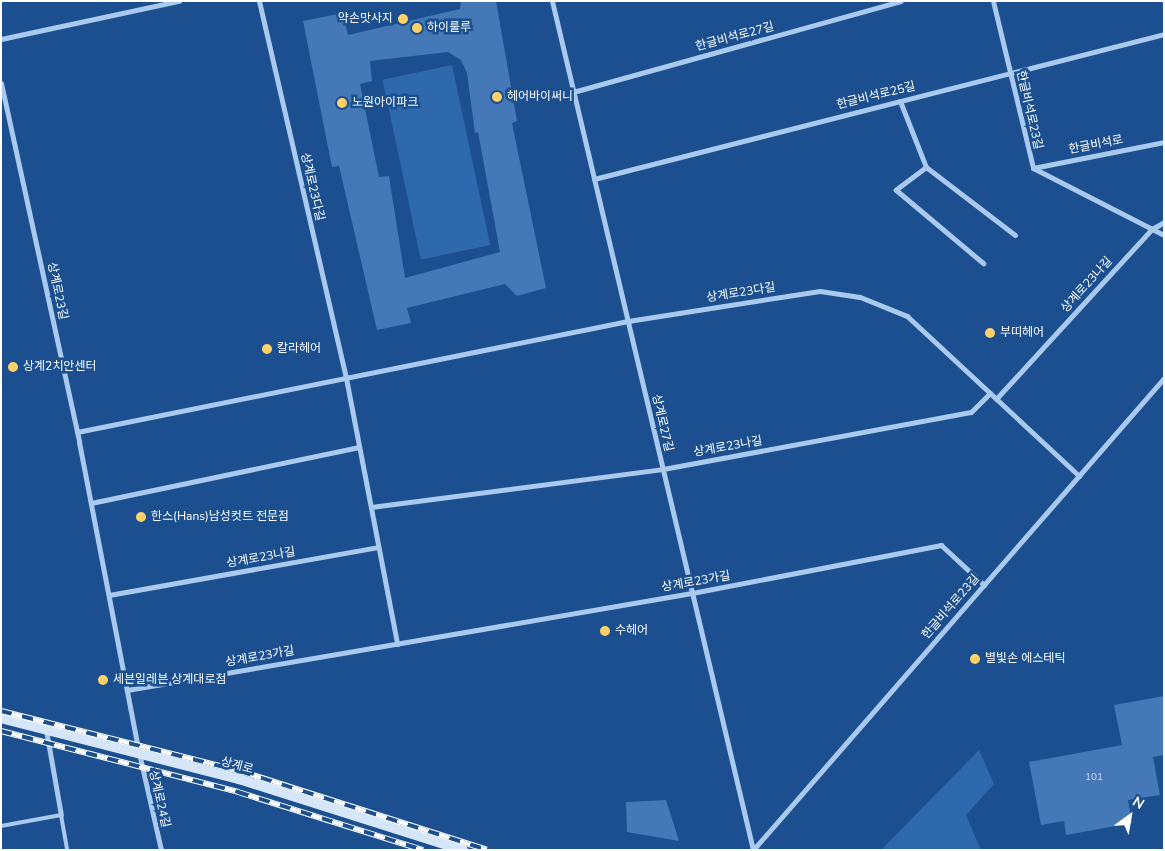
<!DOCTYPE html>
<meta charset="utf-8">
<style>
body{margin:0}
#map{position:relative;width:1165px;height:851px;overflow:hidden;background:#1b4f8f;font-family:"Nunito Sans","Noto Sans KR",sans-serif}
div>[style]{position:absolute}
.green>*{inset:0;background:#2e69ad;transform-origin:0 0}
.building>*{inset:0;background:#4478b7}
.lane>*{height:4px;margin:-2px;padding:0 2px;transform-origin:2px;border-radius:2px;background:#a9c9ee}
.street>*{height:5px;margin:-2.5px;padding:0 2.5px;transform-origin:2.5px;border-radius:2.5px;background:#a9c9ee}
.secondary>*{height:10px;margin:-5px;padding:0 5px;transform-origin:5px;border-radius:5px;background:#d6e6fa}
.rail>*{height:5.5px;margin-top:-2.75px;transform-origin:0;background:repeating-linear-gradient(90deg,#1b4f8f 0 11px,#fff 0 22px);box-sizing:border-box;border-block:1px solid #fff}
.dots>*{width:14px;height:14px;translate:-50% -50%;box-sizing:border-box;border:2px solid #1b4f8f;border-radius:50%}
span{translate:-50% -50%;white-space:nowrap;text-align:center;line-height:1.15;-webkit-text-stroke:5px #1b4f8f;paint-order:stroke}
.number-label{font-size:10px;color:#d0dded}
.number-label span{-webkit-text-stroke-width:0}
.poi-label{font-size:12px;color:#fff}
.right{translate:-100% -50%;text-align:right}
.left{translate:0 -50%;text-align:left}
.street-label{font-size:12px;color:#fff}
.frame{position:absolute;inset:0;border:2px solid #fff;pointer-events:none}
.north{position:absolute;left:1105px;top:791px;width:50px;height:50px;-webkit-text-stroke:4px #1b4f8f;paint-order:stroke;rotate:32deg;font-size:14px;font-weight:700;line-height:20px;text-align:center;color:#fff}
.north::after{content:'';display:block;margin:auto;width:18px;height:22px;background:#fff;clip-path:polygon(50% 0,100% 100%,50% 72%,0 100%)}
</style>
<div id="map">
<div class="green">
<i style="left:452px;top:65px;width:184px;height:71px;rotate:78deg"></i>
<i style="clip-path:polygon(979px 750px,994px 784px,966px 815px,981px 850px,881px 850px)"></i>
</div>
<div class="building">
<i style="clip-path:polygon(evenodd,461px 1px,496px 1px,517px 121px,512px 123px,546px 288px,517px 296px,505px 284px,407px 308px,411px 323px,377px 330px,339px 166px,332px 167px,303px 21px,343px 13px,348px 35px,460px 9px,461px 1px,448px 52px,461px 60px,467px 73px,475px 133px,478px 132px,500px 252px,405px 278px,389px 176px,379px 177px,360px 84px,372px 81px,370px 61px,448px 52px)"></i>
<i style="clip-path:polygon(1164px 696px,1164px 755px,1153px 757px,1160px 795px,1128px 800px,1132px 823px,1066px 835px,1064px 821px,1041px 825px,1029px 762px,1122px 745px,1114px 705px)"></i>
<i style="clip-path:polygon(666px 800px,679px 841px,627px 832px,626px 802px)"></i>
</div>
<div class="lane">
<i style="left:1px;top:826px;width:61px;rotate:-10.4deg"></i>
<i style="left:61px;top:815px;width:36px;rotate:80deg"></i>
</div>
<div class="street">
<i style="left:259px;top:1px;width:387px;rotate:77deg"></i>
<i style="left:346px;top:378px;width:271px;rotate:79.1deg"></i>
<i style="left:552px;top:1px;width:872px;rotate:76.68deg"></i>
<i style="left:993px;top:1px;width:172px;rotate:76.5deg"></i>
<i style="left:1033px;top:168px;width:147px;rotate:27.1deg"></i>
<i style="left:1px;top:39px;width:182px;rotate:-12.1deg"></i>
<i style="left:1px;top:83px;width:367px;rotate:77.7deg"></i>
<i style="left:79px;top:442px;width:317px;rotate:79.1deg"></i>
<i style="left:139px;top:753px;width:99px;rotate:77.2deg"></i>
<i style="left:573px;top:92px;width:340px;rotate:-15.5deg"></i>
<i style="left:900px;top:101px;width:71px;rotate:68.5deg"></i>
<i style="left:926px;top:167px;width:112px;rotate:37.4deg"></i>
<i style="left:926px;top:167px;width:38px;rotate:143deg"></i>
<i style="left:896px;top:190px;width:114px;rotate:40deg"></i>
<i style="left:1033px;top:168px;width:134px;rotate:-11.2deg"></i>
<i style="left:594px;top:179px;width:588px;rotate:-14.27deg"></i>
<i style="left:996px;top:399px;width:231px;rotate:-47.5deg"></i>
<i style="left:1152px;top:229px;width:14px;rotate:-30deg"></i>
<i style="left:77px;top:432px;width:562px;rotate:-11.39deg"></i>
<i style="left:628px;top:321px;width:194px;rotate:-8.9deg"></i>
<i style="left:820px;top:291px;width:40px;rotate:8.5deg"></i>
<i style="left:860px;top:297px;width:51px;rotate:22deg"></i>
<i style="left:907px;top:316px;width:235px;rotate:42.9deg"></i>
<i style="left:91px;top:503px;width:274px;rotate:-11.8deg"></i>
<i style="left:371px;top:507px;width:294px;rotate:-7.4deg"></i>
<i style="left:663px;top:469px;width:313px;rotate:-10.5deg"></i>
<i style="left:971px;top:412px;width:27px;rotate:-45deg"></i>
<i style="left:109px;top:595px;width:273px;rotate:-10.1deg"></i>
<i style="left:127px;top:690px;width:573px;rotate:-9.74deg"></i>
<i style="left:692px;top:593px;width:254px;rotate:-10.9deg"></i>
<i style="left:941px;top:545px;width:59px;rotate:42.9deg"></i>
<i style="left:46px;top:730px;width:86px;rotate:80deg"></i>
<i style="left:753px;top:850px;width:626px;rotate:-48.95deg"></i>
</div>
<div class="secondary">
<i style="left:1px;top:718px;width:246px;rotate:14.4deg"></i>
<i style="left:239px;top:779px;width:235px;rotate:17.6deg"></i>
</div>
<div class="rail">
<i style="left:1px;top:711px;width:246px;rotate:14.1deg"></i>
<i style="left:240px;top:771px;width:259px;rotate:17.7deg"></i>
<i style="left:1px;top:731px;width:245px;rotate:14.4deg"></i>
<i style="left:238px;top:792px;width:194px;rotate:17.4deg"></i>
</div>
<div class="dots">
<i style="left:403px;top:19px;background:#ffd166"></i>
<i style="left:417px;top:28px;background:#ffd166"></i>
<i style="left:497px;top:97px;background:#ffd166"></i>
<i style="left:342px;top:103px;background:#ffd166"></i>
<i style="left:990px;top:333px;background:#ffd166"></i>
<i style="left:267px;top:349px;background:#ffd166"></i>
<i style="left:13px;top:367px;background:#ffd166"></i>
<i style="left:141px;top:517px;background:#ffd166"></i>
<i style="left:605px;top:631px;background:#ffd166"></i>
<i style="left:975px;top:659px;background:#ffd166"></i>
<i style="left:103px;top:680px;background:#ffd166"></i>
</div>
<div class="number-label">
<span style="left:1094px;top:778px">101</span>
</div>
<div class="poi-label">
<span class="right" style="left:393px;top:19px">약손맛사지</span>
<span class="left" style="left:427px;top:28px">하이룰루</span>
<span class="left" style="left:507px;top:97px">헤어바이써니</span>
<span class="left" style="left:352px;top:103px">노원아이파크</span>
<span class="left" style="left:1000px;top:333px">부띠헤어</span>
<span class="left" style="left:277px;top:349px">칼라헤어</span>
<span class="left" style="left:23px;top:367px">상계2치안센터</span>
<span class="left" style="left:151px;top:517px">한스(Hans)남성컷트 전문점</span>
<span class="left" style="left:615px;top:631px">수헤어</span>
<span class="left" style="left:985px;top:659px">별빛손 에스테틱</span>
<span class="left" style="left:113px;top:680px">세븐일레븐 상계대로점</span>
</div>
<div class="street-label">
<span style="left:735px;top:37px;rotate:-15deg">한글비석로27길</span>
<span style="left:876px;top:96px;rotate:-14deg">한글비석로25길</span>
<span style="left:1029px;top:110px;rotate:77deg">한글비석로23길</span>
<span style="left:1096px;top:145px;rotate:-11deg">한글비석로</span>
<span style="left:312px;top:187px;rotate:77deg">상계로23다길</span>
<span style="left:1087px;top:285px;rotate:-48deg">상계로23나길</span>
<span style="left:57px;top:291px;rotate:78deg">상계로23길</span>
<span style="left:741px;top:293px;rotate:-9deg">상계로23다길</span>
<span style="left:662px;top:423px;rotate:77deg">상계로27길</span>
<span style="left:728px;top:447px;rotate:-10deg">상계로23나길</span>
<span style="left:261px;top:558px;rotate:-10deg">상계로23나길</span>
<span style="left:696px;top:582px;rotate:-10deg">상계로23가길</span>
<span style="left:951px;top:607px;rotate:-49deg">한글비석로23길</span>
<span style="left:260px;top:657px;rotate:-10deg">상계로23가길</span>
<span style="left:237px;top:766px;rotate:15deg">상계로</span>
<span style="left:159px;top:799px;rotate:77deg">상계로24길</span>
</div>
<div class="frame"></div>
<div class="north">N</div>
</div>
